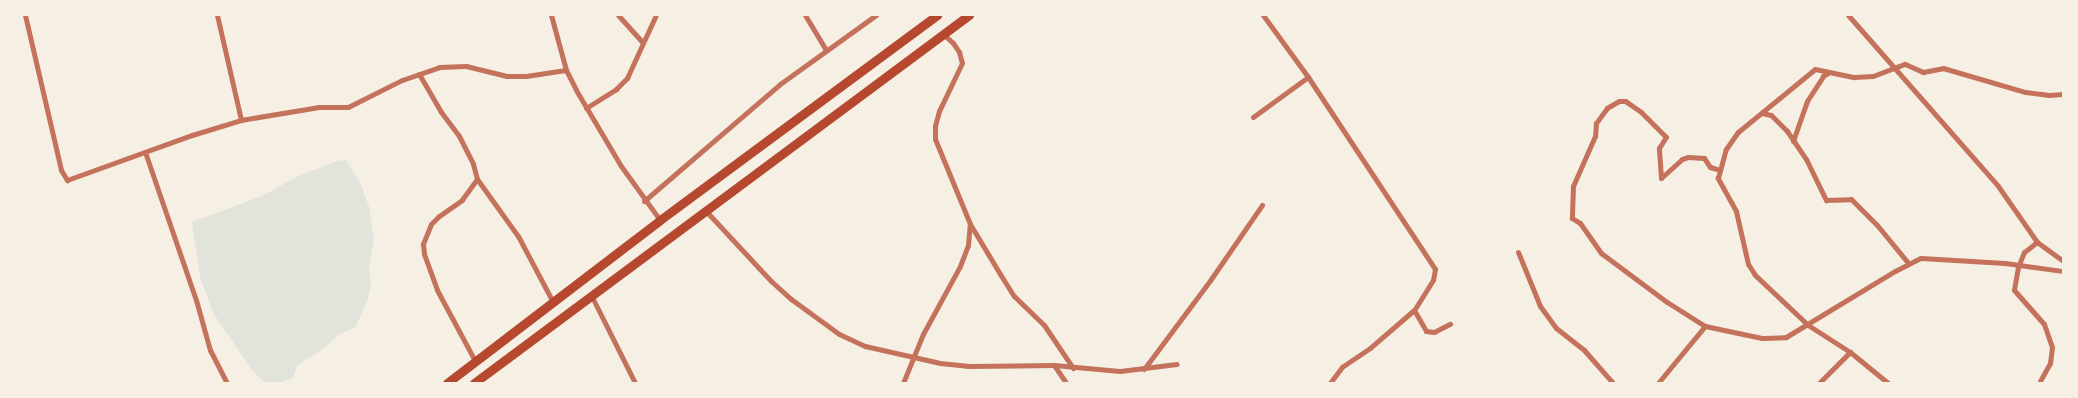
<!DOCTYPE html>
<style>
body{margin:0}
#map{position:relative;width:2078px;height:398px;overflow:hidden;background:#f6efe4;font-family:"Sofia Sans Condensed",sans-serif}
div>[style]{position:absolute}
.green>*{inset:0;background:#e2e4dc}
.minor>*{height:5px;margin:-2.5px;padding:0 2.5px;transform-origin:2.5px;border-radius:2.5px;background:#c5725c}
.trunk>*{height:9px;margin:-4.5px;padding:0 4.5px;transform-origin:4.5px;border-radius:4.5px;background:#b5482f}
span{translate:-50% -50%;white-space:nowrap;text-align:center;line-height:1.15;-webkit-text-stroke:4.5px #f6efe4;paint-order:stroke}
.frame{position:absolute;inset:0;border:16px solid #f6efe4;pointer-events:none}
</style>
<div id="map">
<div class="green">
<i style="clip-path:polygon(346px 160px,361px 184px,369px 207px,374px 239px,369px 266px,371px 285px,367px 302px,355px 328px,339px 334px,323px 349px,297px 366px,293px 378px,280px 383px,265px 383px,252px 370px,213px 313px,200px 277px,192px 222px,262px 196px,296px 177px,337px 161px)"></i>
</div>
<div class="minor">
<i style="left:25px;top:15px;width:159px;rotate:76.9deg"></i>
<i style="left:61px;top:170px;width:12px;rotate:59deg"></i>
<i style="left:67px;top:180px;width:133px;rotate:-19.8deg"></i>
<i style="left:192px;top:135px;width:51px;rotate:-17deg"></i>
<i style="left:241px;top:120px;width:79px;rotate:-9.5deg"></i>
<i style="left:319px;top:107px;width:29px"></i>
<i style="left:348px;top:107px;width:60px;rotate:-26.6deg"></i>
<i style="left:402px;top:80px;width:39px;rotate:-19deg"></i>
<i style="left:439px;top:67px;width:27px;rotate:-2deg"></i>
<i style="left:466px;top:66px;width:42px;rotate:13.7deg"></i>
<i style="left:507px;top:76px;width:19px"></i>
<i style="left:526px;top:76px;width:40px;rotate:-8.5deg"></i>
<i style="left:217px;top:15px;width:108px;rotate:77.1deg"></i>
<i style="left:551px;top:15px;width:57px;rotate:74.7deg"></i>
<i style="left:566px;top:70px;width:22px;rotate:63deg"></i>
<i style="left:576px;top:90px;width:88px;rotate:59.4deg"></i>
<i style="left:621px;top:166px;width:67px;rotate:54.2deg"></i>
<i style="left:618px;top:15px;width:36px;rotate:48deg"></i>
<i style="left:805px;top:15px;width:41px;rotate:59deg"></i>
<i style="left:1263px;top:15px;width:77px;rotate:54deg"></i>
<i style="left:1308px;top:77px;width:230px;rotate:56.5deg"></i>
<i style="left:1435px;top:269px;width:11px;rotate:100deg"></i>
<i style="left:1433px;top:280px;width:36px;rotate:122deg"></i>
<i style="left:1414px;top:310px;width:58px;rotate:139.2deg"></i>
<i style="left:1370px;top:348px;width:34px;rotate:146deg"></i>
<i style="left:1342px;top:367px;width:20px;rotate:127deg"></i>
<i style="left:1848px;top:15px;width:227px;rotate:48.7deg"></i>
<i style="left:1998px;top:186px;width:68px;rotate:55.1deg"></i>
<i style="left:2037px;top:242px;width:32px;rotate:36deg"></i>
<i style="left:943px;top:34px;width:13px;rotate:42deg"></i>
<i style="left:953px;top:43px;width:11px;rotate:56deg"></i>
<i style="left:959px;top:52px;width:11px;rotate:75deg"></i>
<i style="left:962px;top:63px;width:53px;rotate:115.6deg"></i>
<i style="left:939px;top:111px;width:16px;rotate:105deg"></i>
<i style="left:935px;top:126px;width:13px;rotate:90deg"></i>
<i style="left:935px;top:139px;width:92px;rotate:67.6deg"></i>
<i style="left:970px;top:224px;width:58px;rotate:59deg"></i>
<i style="left:1000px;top:274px;width:26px;rotate:58deg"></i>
<i style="left:1014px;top:296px;width:42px;rotate:44deg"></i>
<i style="left:1044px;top:325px;width:52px;rotate:56deg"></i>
<i style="left:419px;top:74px;width:44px;rotate:59.9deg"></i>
<i style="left:441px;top:112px;width:30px;rotate:53deg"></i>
<i style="left:459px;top:136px;width:31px;rotate:63deg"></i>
<i style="left:473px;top:164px;width:16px;rotate:75deg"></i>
<i style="left:477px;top:179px;width:26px;rotate:126deg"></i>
<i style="left:462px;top:200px;width:29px;rotate:145deg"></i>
<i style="left:438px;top:217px;width:10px;rotate:135deg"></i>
<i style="left:431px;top:224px;width:22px;rotate:112deg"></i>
<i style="left:423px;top:244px;width:10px;rotate:84deg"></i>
<i style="left:424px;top:254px;width:38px;rotate:70deg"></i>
<i style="left:437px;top:290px;width:81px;rotate:61.8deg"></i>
<i style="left:586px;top:108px;width:36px;rotate:-32deg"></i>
<i style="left:616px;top:89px;width:16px;rotate:-45deg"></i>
<i style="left:627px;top:78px;width:69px;rotate:-65.3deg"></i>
<i style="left:1762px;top:113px;width:9px;rotate:13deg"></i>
<i style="left:1771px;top:115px;width:23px;rotate:45deg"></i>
<i style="left:1787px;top:131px;width:34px;rotate:56deg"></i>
<i style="left:1806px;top:159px;width:46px;rotate:64deg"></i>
<i style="left:1826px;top:200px;width:25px;rotate:-2deg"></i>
<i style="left:1851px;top:199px;width:37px;rotate:45deg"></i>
<i style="left:1877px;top:225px;width:50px;rotate:50.6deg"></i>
<i style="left:1253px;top:117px;width:68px;rotate:-36deg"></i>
<i style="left:1793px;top:141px;width:42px;rotate:-70.7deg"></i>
<i style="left:1807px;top:101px;width:30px;rotate:-57deg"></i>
<i style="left:1823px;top:76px;width:6px;rotate:-31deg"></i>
<i style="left:145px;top:152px;width:157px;rotate:71deg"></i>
<i style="left:196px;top:300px;width:52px;rotate:74.4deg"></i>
<i style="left:210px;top:350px;width:37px;rotate:63deg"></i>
<i style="left:1661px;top:178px;width:30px;rotate:-94deg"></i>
<i style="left:1659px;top:148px;width:13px;rotate:-58deg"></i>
<i style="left:1666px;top:137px;width:35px;rotate:-135deg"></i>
<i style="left:1641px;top:112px;width:19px;rotate:-145deg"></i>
<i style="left:1625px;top:101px;width:6px;rotate:180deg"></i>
<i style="left:1619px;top:101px;width:14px;rotate:150deg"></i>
<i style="left:1607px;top:108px;width:19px;rotate:126deg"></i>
<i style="left:1596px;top:123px;width:13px;rotate:94deg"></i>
<i style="left:1595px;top:136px;width:55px;rotate:113.7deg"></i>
<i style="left:1573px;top:186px;width:32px;rotate:92deg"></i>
<i style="left:1572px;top:218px;width:9px;rotate:32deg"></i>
<i style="left:1580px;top:223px;width:37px;rotate:55deg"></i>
<i style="left:1601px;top:253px;width:82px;rotate:36.6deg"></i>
<i style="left:1667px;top:302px;width:45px;rotate:32.3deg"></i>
<i style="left:1705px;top:326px;width:58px;rotate:11.9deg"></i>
<i style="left:1762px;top:338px;width:24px;rotate:-2deg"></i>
<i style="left:1786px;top:337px;width:127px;rotate:-31.2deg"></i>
<i style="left:1895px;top:271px;width:29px;rotate:-27deg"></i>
<i style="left:1921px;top:258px;width:84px;rotate:3.4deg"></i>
<i style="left:2005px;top:263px;width:59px;rotate:7.9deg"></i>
<i style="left:1661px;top:178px;width:28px;rotate:-42deg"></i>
<i style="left:1682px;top:159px;width:6px;rotate:-18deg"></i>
<i style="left:1688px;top:157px;width:16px;rotate:4deg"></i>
<i style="left:1704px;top:158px;width:11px;rotate:56deg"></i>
<i style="left:1710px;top:167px;width:10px;rotate:17deg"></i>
<i style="left:477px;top:179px;width:70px;rotate:54.3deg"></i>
<i style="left:518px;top:236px;width:75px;rotate:62.1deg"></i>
<i style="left:644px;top:201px;width:179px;rotate:-40.7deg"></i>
<i style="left:780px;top:84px;width:118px;rotate:-35.7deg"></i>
<i style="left:705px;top:210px;width:97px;rotate:47.1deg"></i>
<i style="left:771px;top:281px;width:27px;rotate:42deg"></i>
<i style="left:791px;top:299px;width:59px;rotate:36.1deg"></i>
<i style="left:839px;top:334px;width:29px;rotate:25deg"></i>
<i style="left:865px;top:346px;width:77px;rotate:12.8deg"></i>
<i style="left:940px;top:363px;width:27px;rotate:6deg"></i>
<i style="left:967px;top:366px;width:87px;rotate:-0.7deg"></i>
<i style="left:1054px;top:365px;width:66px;rotate:5.2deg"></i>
<i style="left:1120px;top:371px;width:57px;rotate:-7deg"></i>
<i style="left:2037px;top:242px;width:16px;rotate:142deg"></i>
<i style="left:2024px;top:252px;width:16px;rotate:112deg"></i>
<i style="left:2018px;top:267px;width:23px;rotate:100deg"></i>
<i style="left:2014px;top:290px;width:45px;rotate:48.6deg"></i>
<i style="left:2044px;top:324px;width:24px;rotate:71deg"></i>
<i style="left:2052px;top:347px;width:16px;rotate:97deg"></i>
<i style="left:2050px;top:363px;width:23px;rotate:119deg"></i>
<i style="left:1518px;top:252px;width:58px;rotate:67.8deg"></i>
<i style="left:1540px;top:306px;width:27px;rotate:54deg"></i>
<i style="left:1556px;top:328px;width:36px;rotate:38deg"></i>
<i style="left:1584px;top:350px;width:44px;rotate:48.7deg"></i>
<i style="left:591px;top:295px;width:98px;rotate:63.4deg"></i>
<i style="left:1414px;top:310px;width:24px;rotate:60deg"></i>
<i style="left:1426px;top:331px;width:8px;rotate:7deg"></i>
<i style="left:1434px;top:332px;width:18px;rotate:-27deg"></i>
<i style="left:1054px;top:365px;width:22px;rotate:56deg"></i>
<i style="left:1144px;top:369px;width:112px;rotate:-53.3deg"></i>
<i style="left:1211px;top:279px;width:90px;rotate:-55.4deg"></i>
<i style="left:903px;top:383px;width:53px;rotate:-67.8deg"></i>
<i style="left:923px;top:334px;width:77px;rotate:-61.4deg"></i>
<i style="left:960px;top:266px;width:22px;rotate:-69deg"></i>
<i style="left:968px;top:245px;width:21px;rotate:-85deg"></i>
<i style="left:1658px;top:383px;width:74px;rotate:-50.5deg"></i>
<i style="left:1819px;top:383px;width:44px;rotate:-45deg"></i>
<i style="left:1888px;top:383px;width:49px;rotate:-140.8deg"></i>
<i style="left:1850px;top:352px;width:50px;rotate:-147.3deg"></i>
<i style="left:1808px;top:325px;width:73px;rotate:-136.7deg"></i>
<i style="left:1755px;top:275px;width:13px;rotate:-122deg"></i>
<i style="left:1748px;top:264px;width:54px;rotate:-102.8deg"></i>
<i style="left:1736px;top:211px;width:38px;rotate:-119deg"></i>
<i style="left:1718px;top:178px;width:30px;rotate:-75deg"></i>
<i style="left:1726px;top:149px;width:21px;rotate:-55deg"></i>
<i style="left:1738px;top:132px;width:99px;rotate:-39.3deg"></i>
<i style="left:1815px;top:69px;width:40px;rotate:12deg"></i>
<i style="left:1854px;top:77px;width:19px;rotate:-3deg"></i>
<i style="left:1873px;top:76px;width:34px;rotate:-21deg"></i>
<i style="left:1905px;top:64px;width:20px;rotate:24deg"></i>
<i style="left:1923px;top:72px;width:20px;rotate:-11deg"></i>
<i style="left:1943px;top:68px;width:85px;rotate:16.3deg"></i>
<i style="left:2025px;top:92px;width:24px;rotate:7deg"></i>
<i style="left:2049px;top:95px;width:14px;rotate:-4deg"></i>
</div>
<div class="trunk">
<i style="left:447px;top:383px;width:268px;rotate:-37.4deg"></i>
<i style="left:660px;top:220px;width:345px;rotate:-36.5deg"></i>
<i style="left:474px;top:383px;width:617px;rotate:-36.63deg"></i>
</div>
<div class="frame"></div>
</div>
